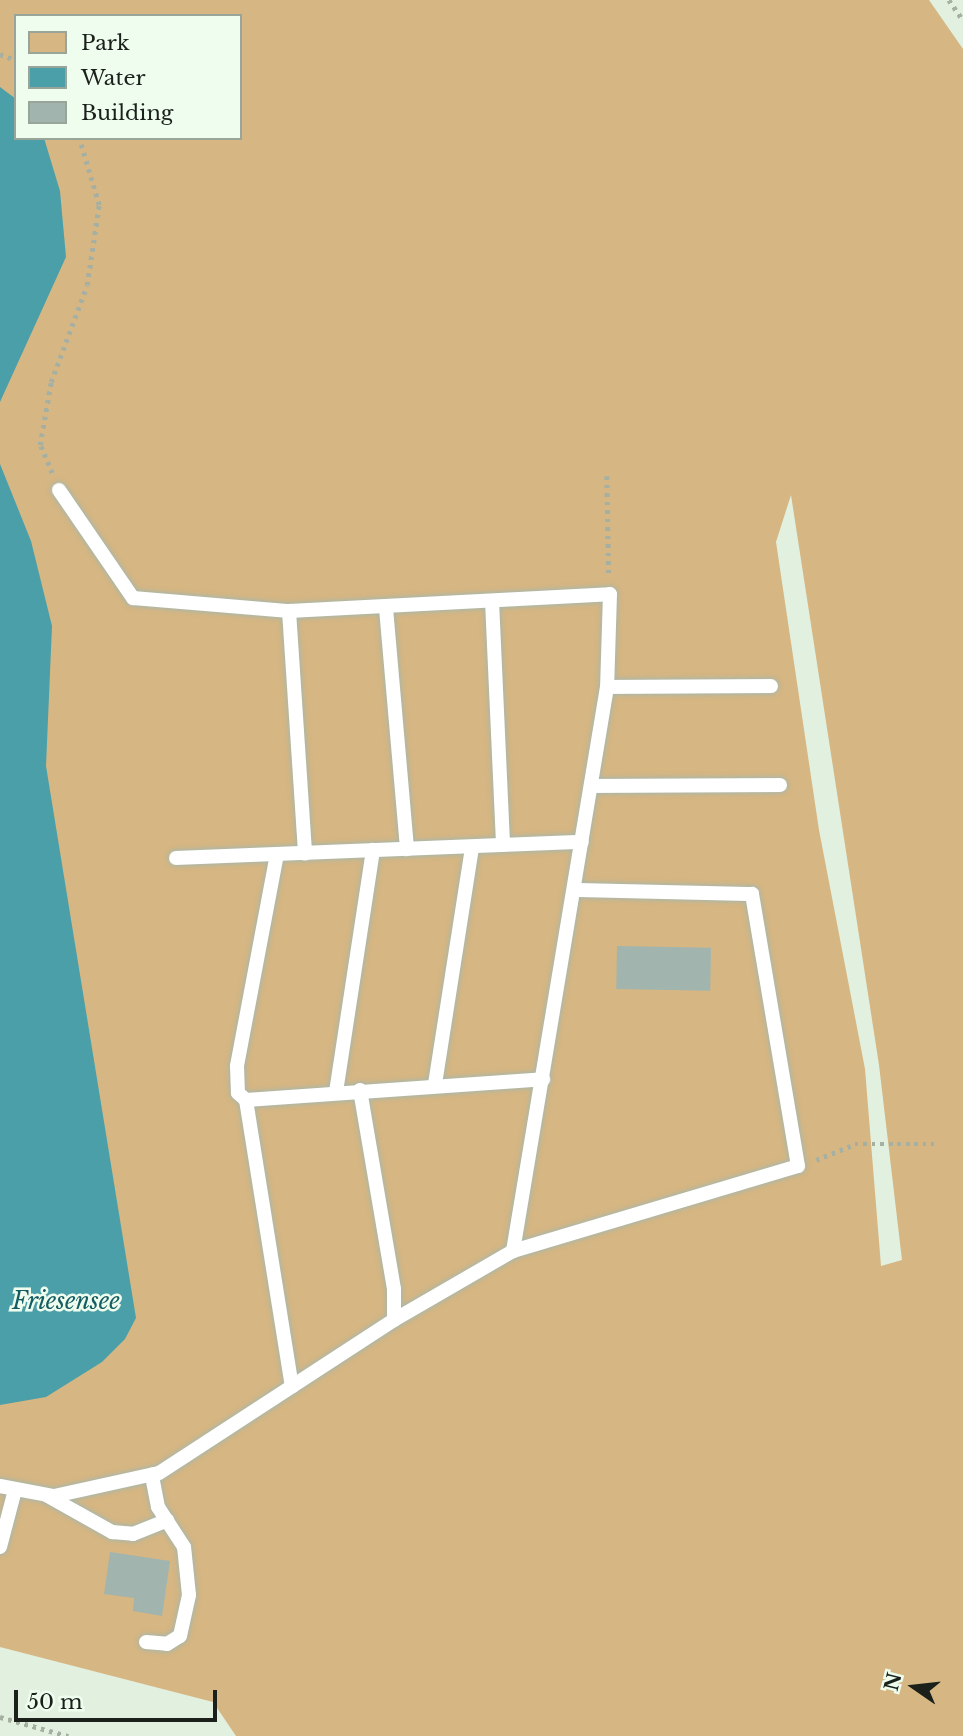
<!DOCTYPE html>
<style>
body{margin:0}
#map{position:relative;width:963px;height:1736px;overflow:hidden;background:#e2f0e0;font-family:"Libre Baskerville",serif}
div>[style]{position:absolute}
.green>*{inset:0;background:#d6b682}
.water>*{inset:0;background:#4b9fa9}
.building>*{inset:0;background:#a1b5ae;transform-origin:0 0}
.path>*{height:4.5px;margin-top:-2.25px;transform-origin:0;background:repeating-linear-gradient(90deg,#a5b0a3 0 3.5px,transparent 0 8.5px)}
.roads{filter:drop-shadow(0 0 2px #aab7a9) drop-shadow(0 0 2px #aab7a9)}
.lane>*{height:14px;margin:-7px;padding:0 7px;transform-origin:7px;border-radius:7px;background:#fff}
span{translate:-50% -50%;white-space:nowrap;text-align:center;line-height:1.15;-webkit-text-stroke:5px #effdee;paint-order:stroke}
.water-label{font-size:23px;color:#155c63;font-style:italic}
.legend{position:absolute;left:14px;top:14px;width:228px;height:126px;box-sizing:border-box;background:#effdee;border:2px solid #9aa59a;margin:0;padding:9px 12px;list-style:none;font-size:21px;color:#1b201b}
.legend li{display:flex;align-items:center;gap:14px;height:35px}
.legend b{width:35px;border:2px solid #9aa59a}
.north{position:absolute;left:879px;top:1652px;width:70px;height:70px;-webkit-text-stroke:5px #effdee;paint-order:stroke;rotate:284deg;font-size:19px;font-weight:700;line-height:28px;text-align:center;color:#1b201b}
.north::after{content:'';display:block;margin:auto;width:24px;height:32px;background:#1b201b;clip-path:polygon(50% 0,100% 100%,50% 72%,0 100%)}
.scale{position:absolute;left:14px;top:1690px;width:203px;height:32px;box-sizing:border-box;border:4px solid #1b201b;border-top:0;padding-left:9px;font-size:21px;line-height:24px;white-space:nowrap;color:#1b201b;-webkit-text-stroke:5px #effdee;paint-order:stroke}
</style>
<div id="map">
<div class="green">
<i style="clip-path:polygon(evenodd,0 0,929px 0,963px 49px,963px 1736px,236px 1736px,213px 1702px,0 1647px,0 0,16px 16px,240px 16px,240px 138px,16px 138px,16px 16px,0 0,791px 495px,879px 1065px,902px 1260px,881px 1266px,865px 1069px,819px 830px,776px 542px,791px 495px)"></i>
</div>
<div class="water">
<i style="clip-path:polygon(0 87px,16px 99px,16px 138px,44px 138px,60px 191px,66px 257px,0 402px)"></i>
<i style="clip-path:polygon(0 464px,31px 541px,52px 626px,46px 766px,136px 1318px,125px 1339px,102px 1362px,46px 1397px,0 1405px)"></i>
</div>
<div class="building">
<i style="left:617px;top:946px;width:94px;height:43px;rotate:1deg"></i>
<i style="clip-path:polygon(110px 1552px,170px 1561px,162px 1616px,133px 1611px,134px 1598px,104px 1594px)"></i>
</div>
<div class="path">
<i style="left:949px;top:0;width:24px;rotate:55deg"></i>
<i style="left:0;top:54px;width:17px;rotate:21deg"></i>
<i style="left:52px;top:473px;width:30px;rotate:-113deg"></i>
<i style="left:40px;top:445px;width:64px;rotate:-80.1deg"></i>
<i style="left:51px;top:382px;width:103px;rotate:-69.6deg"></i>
<i style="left:87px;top:285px;width:81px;rotate:-81.5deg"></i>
<i style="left:99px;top:205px;width:70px;rotate:-106.6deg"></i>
<i style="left:607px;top:476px;width:100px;rotate:88.9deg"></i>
<i style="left:816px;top:1160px;width:42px;rotate:-22.3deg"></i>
<i style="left:855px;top:1144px;width:79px"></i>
<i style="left:0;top:1717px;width:71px;rotate:15.6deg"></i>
</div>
<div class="roads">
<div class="lane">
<i style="left:59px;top:490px;width:131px;rotate:55.6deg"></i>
<i style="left:133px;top:598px;width:157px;rotate:4.8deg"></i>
<i style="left:289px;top:611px;width:321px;rotate:-3deg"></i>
<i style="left:610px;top:594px;width:93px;rotate:91.8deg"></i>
<i style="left:607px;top:687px;width:572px;rotate:99.46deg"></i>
<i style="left:492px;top:601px;width:244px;rotate:87.4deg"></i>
<i style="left:386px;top:608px;width:242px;rotate:85deg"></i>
<i style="left:289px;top:611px;width:243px;rotate:86.2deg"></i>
<i style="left:607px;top:687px;width:164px;rotate:-0.3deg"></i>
<i style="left:592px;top:786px;width:188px;rotate:-0.3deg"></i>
<i style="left:277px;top:854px;width:216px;rotate:100.7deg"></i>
<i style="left:237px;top:1066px;width:27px;rotate:88deg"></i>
<i style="left:238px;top:1093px;width:11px;rotate:41deg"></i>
<i style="left:246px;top:1100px;width:298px;rotate:-4deg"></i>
<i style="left:176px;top:858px;width:406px;rotate:-2.3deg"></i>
<i style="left:435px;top:1084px;width:240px;rotate:-81.1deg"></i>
<i style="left:360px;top:1090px;width:202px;rotate:80.3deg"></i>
<i style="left:394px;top:1289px;width:31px;rotate:90deg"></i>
<i style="left:336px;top:1092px;width:245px;rotate:-81.3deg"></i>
<i style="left:246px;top:1100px;width:290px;rotate:80.9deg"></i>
<i style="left:0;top:1486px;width:55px;rotate:10.5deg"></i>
<i style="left:54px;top:1496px;width:107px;rotate:-12.4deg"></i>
<i style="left:159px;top:1473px;width:280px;rotate:-33.1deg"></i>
<i style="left:394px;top:1320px;width:138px;rotate:-30.1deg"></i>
<i style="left:513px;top:1251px;width:297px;rotate:-16.6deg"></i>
<i style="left:798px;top:1166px;width:276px;rotate:-99.6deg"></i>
<i style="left:752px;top:894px;width:177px;rotate:-178.7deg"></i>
<i style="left:46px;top:1495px;width:76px;rotate:29.3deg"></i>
<i style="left:112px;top:1532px;width:21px;rotate:5deg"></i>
<i style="left:133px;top:1534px;width:37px;rotate:-22deg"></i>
<i style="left:0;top:1547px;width:59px;rotate:-75.3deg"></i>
<i style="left:146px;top:1642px;width:21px;rotate:5deg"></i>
<i style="left:167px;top:1644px;width:15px;rotate:-32deg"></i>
<i style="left:180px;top:1636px;width:42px;rotate:-77.6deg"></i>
<i style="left:189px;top:1595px;width:48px;rotate:-95.9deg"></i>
<i style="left:184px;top:1547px;width:48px;rotate:-123deg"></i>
<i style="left:158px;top:1507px;width:33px;rotate:-101deg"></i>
</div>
</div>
<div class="water-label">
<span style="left:66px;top:1301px">Friesensee</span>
</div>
<ul class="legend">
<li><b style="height:19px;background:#d6b682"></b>Park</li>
<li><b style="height:19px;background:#4b9fa9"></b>Water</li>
<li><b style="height:19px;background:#a1b5ae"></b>Building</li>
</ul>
<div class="north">N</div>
<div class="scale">50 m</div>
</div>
